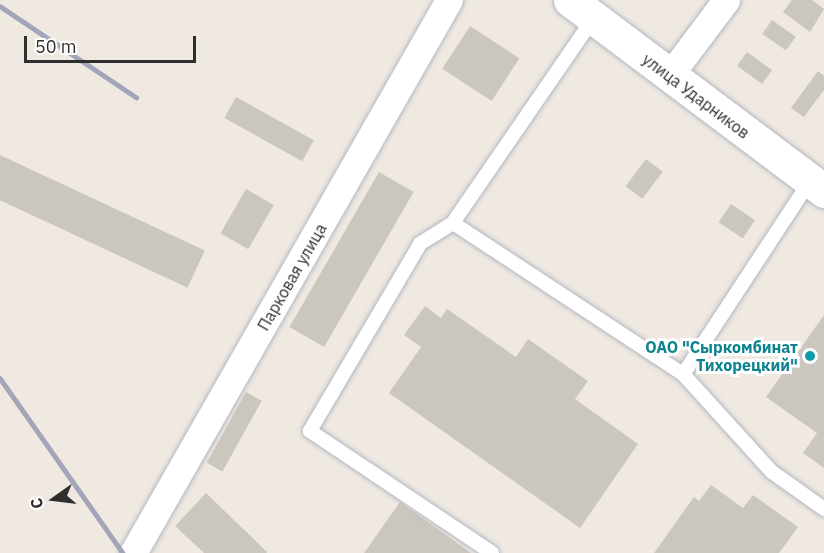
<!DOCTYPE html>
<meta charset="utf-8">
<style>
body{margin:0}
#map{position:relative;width:824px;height:553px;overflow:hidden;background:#efe9e1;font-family:"IBM Plex Sans",sans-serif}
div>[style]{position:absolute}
.building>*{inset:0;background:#cbc7bf;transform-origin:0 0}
.roads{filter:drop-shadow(0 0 2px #b4b7c1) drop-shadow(0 0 2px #b4b7c1)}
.lane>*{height:14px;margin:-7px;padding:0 7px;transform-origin:7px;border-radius:7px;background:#fff}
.street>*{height:27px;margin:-13.5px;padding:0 13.5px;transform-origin:13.5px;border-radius:13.5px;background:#fff}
.secondary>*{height:33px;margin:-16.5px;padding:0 16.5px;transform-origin:16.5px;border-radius:16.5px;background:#fff}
.rail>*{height:4.5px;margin:-2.25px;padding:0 2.25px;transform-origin:2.25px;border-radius:2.25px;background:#a3a6b8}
.dots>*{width:16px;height:16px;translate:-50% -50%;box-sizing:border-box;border:3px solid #fff;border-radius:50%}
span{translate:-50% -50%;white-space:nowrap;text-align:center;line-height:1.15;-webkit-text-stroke:6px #fff;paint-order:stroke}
.street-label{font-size:16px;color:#2e2e2e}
.culture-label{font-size:16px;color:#0d838f;font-weight:700}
.right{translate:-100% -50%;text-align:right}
.north{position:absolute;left:24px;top:469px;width:60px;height:60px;-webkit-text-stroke:4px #fff;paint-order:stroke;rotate:256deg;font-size:16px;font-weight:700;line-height:24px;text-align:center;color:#2e2e2e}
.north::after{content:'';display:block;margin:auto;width:21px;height:27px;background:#2e2e2e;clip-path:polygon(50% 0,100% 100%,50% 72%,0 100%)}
.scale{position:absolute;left:24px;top:36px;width:172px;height:27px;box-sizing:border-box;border:3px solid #2e2e2e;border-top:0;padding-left:8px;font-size:18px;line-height:21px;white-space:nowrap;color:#2e2e2e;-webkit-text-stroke:4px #fff;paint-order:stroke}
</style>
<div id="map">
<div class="building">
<i style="clip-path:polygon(792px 0,812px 0,824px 9px,810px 32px,783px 12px)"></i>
<i style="left:772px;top:20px;width:29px;height:17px;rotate:35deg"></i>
<i style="left:470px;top:26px;width:59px;height:51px;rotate:33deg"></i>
<i style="left:747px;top:52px;width:31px;height:17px;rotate:36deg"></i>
<i style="clip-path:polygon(818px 71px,824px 76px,824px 90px,804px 117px,791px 108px)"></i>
<i style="left:236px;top:97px;width:89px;height:24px;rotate:29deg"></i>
<i style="left:0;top:155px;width:226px;height:41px;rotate:25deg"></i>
<i style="left:646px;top:159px;width:21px;height:34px;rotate:37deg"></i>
<i style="left:379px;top:172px;width:40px;height:179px;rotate:30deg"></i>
<i style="left:246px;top:189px;width:32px;height:51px;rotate:30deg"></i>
<i style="left:731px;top:204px;width:29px;height:22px;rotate:34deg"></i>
<i style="clip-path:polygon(425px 306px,441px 318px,447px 309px,516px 357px,528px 339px,588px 381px,575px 399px,638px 444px,580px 528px,389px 393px,421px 347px,404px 335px)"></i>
<i style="clip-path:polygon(824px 315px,824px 468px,803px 453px,817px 433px,766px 397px)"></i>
<i style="left:246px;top:392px;width:18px;height:81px;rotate:29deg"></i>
<i style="clip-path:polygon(711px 485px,743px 508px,753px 495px,798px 527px,779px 553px,654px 553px,694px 497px,699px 501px)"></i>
<i style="clip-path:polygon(206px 493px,267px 552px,266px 553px,204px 553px,175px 526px)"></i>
<i style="clip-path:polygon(400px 502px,471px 553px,364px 553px)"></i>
</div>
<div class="roads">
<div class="lane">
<i style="left:593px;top:19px;width:247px;rotate:124.5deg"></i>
<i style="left:453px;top:223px;width:275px;rotate:33.3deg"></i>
<i style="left:810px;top:181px;width:231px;rotate:123.3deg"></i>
<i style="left:683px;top:374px;width:132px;rotate:47.8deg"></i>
<i style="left:772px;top:472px;width:64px;rotate:35.4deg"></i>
<i style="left:453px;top:223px;width:39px;rotate:148deg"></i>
<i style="left:420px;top:244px;width:217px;rotate:120.5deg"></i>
<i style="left:310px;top:431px;width:219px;rotate:33.8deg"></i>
</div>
<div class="street">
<i style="left:669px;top:76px;width:95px;rotate:-53.1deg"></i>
<i style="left:133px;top:553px;width:637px;rotate:-60.26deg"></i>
</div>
<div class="secondary">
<i style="left:570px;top:0;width:318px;rotate:36.9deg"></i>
</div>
</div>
<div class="rail">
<i style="left:0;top:6px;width:164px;rotate:33.8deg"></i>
<i style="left:0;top:378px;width:214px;rotate:54.9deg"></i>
</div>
<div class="dots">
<i style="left:810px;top:356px;background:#0f9aa8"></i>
</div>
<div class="street-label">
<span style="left:696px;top:96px;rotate:37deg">улица Ударников</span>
<span style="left:292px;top:277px;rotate:-60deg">Парковая улица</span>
</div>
<div class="culture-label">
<span class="right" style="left:798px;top:356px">ОАО "Сыркомбинат<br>Тихорецкий"</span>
</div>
<div class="north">С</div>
<div class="scale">50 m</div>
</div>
